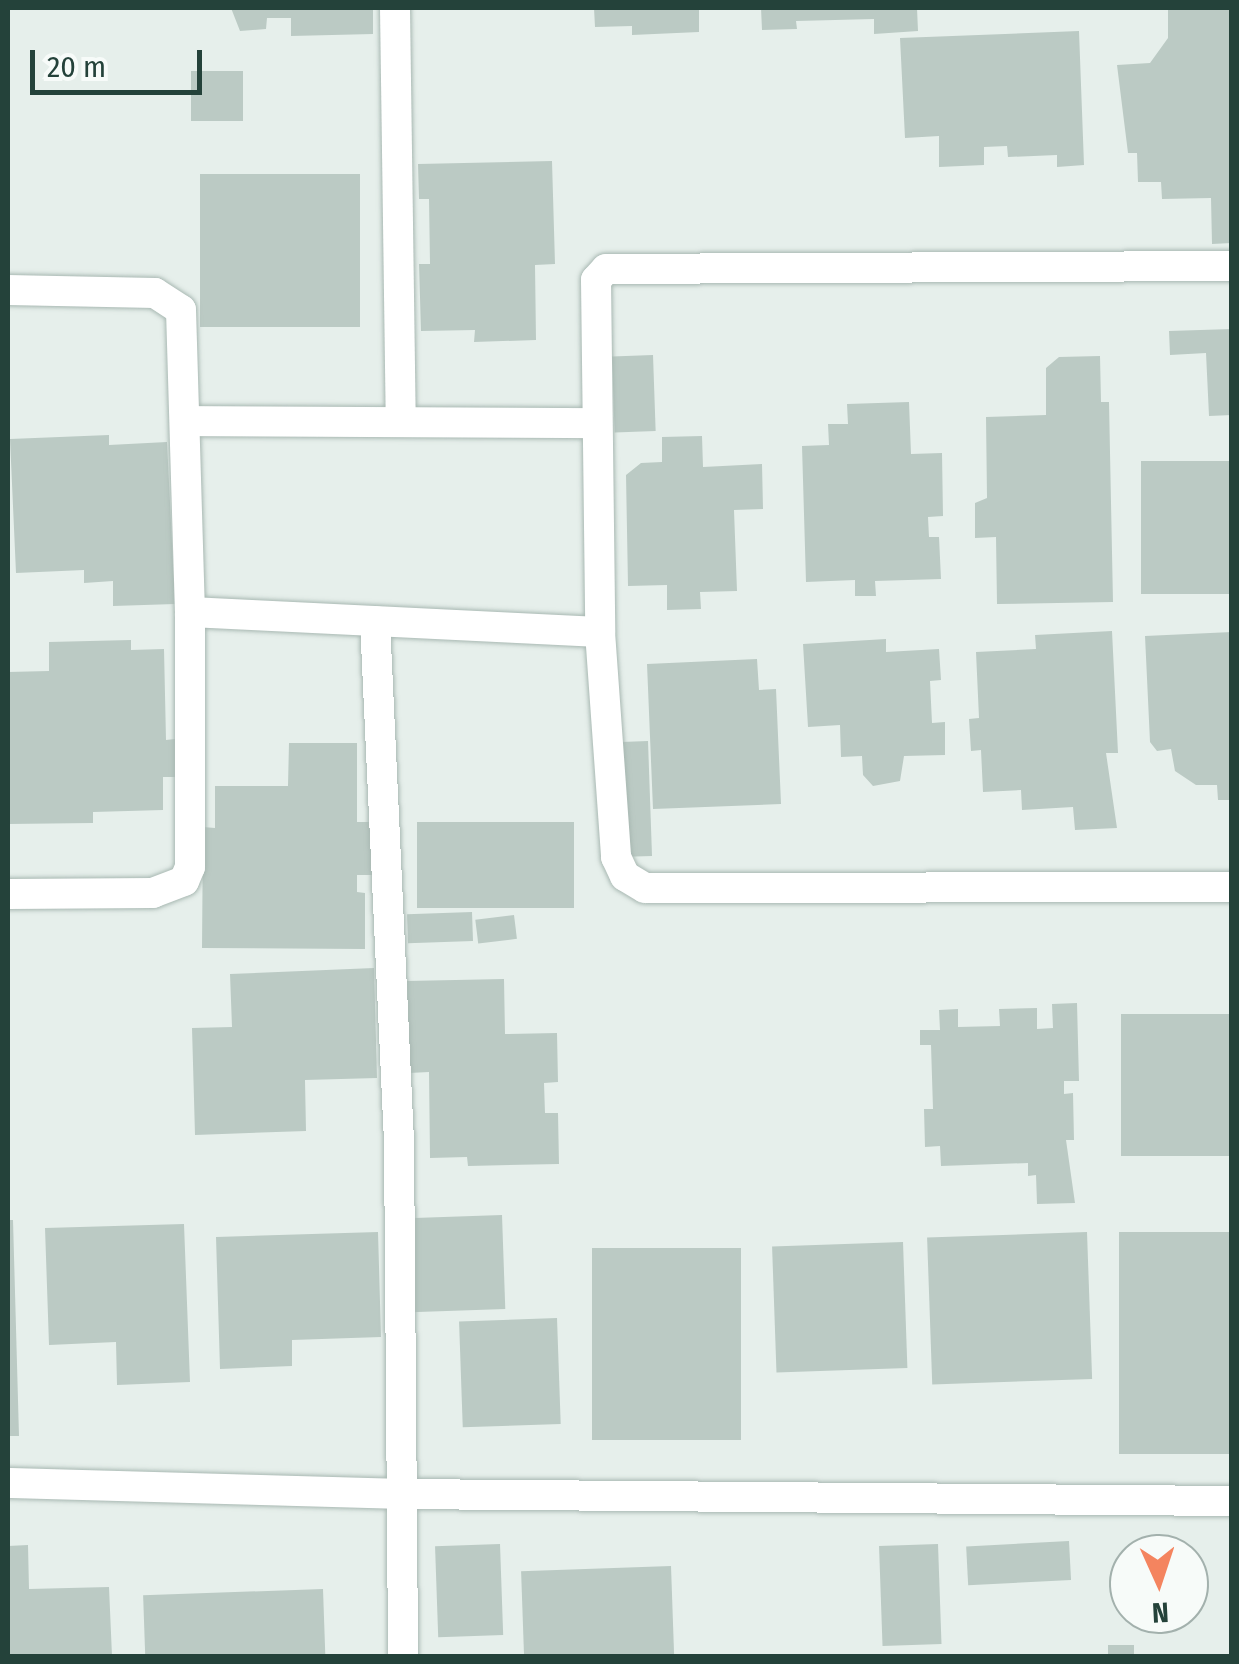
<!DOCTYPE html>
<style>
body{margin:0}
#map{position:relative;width:1239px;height:1664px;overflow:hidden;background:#e6efeb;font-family:"Fira Sans Condensed",sans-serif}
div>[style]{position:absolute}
.building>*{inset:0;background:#bbcac4;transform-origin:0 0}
.roads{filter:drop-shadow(0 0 2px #a8b8b2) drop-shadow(0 0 2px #a8b8b2)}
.street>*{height:30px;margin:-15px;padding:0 15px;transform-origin:15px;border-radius:15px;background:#fff}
span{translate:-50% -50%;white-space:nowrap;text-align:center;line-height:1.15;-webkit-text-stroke:8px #f7fbf9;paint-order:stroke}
.frame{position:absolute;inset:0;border:10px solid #24423a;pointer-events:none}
.north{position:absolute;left:1109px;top:1534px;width:100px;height:100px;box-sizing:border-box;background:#f7fbf9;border:2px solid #a3b1ad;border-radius:50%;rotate:177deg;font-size:28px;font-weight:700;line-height:40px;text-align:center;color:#24423a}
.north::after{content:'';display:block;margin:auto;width:35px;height:45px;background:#f4845f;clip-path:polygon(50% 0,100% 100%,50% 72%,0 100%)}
.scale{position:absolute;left:30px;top:50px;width:172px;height:45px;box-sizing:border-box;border:5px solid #24423a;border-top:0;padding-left:12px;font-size:30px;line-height:35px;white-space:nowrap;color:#24423a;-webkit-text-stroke:8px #f7fbf9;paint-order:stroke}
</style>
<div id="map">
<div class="building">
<i style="clip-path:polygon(231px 8px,373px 8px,373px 34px,291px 36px,291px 18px,267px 18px,266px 29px,240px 31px)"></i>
<i style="clip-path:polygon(594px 8px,699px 8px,699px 32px,632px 35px,632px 26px,595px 27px)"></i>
<i style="clip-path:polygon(761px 8px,917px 8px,918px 31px,874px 34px,874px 19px,796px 21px,797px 29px,762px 30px)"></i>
<i style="clip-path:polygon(1168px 8px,1232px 8px,1232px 243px,1212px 244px,1211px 198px,1162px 199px,1161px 182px,1138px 182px,1137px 153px,1128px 153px,1117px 65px,1150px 63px,1168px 38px)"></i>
<i style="clip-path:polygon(1079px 31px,1084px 165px,1057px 167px,1057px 155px,1008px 157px,1007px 146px,984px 147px,984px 165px,939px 167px,939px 136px,905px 138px,900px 38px)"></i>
<i style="left:191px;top:71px;width:52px;height:50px"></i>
<i style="clip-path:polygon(552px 161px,555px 264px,535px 265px,536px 340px,474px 342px,475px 330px,421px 331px,419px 264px,430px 264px,429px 199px,419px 199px,418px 164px)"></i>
<i style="left:200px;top:174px;width:160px;height:153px"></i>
<i style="clip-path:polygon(1232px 329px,1232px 415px,1209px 416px,1206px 353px,1170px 355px,1169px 331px)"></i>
<i style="left:653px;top:355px;width:76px;height:41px;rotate:88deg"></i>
<i style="clip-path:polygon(1100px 356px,1101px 402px,1109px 402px,1113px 602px,997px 604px,996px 537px,975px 538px,975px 503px,987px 498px,986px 417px,1046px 415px,1046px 368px,1059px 357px)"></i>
<i style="clip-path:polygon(909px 402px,911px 454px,942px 453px,943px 516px,928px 517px,929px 537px,939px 537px,941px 579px,875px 581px,876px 596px,855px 596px,855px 580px,806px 582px,802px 446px,829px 445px,828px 424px,848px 424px,847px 404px)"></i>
<i style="clip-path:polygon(109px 435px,109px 445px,167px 442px,175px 604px,113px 606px,113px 581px,84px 583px,84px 570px,16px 573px,10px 439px)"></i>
<i style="clip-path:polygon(702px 436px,703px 467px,762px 464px,763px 509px,734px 510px,737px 591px,700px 592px,701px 609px,667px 610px,667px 585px,628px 586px,626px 475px,641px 463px,662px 462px,662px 437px)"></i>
<i style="left:1232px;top:461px;width:133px;height:91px;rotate:90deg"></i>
<i style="clip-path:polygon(1112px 631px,1118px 753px,1106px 753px,1117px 828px,1075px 830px,1073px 807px,1022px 810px,1021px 790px,983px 792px,981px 750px,971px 751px,969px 719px,979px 718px,976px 652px,1036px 649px,1035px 635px)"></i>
<i style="clip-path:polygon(1232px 632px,1232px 800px,1218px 800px,1217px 785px,1196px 785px,1175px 771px,1171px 749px,1157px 751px,1150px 742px,1145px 636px)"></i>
<i style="clip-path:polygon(886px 639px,886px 652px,939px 649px,941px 680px,930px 681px,932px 723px,945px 722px,945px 755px,904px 756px,900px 781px,873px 786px,863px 775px,862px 756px,841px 757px,840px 725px,808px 727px,803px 644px)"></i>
<i style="clip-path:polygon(131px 640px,131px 650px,164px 649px,166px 740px,175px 739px,177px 777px,163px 777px,163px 810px,93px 812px,93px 823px,8px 824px,8px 672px,49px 671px,49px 642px)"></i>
<i style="clip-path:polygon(757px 659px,759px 690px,776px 689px,781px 804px,653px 809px,647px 664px)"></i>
<i style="left:648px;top:741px;width:115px;height:33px;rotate:88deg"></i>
<i style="clip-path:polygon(289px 743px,357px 743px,357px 822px,376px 822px,375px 875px,357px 875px,357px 892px,365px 893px,365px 949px,202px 948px,203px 827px,215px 828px,215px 786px,288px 786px)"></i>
<i style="left:417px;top:822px;width:157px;height:86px"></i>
<i style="left:472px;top:912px;width:29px;height:65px;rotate:88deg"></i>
<i style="left:514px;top:915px;width:24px;height:39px;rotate:83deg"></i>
<i style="clip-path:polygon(374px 968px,377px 1078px,305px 1080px,306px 1131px,195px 1135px,192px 1028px,232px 1027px,230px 974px)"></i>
<i style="clip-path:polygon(504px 979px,505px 1034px,557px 1033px,558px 1082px,544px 1083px,545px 1113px,558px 1113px,559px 1164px,468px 1166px,467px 1157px,430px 1158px,429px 1072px,409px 1073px,407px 981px)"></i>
<i style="clip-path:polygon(1077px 1003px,1079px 1081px,1064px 1081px,1064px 1094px,1073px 1093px,1074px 1140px,1066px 1140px,1075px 1203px,1037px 1204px,1036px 1175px,1028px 1176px,1028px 1163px,941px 1166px,940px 1146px,925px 1147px,924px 1109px,933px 1109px,931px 1045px,920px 1045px,920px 1030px,940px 1030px,939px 1010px,958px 1009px,958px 1027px,1000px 1026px,999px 1009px,1037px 1008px,1037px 1029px,1053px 1028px,1052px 1004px)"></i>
<i style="left:1232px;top:1014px;width:142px;height:111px;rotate:90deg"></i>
<i style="left:502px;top:1215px;width:94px;height:95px;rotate:88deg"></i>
<i style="clip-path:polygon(8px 1220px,13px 1220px,19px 1436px,8px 1436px)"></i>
<i style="clip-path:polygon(184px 1224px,190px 1382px,117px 1385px,116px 1342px,49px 1345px,45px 1228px)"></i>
<i style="clip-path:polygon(378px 1232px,381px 1337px,292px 1340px,292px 1366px,220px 1369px,216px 1237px)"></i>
<i style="left:1087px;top:1232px;width:147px;height:160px;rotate:88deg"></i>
<i style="left:1232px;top:1232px;width:222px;height:113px;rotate:90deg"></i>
<i style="left:903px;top:1242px;width:126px;height:131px;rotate:88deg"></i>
<i style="left:741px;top:1248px;width:192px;height:149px;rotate:90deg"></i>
<i style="left:557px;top:1318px;width:106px;height:98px;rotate:88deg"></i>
<i style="left:1069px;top:1541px;width:39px;height:103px;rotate:87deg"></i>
<i style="left:500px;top:1544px;width:91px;height:65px;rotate:88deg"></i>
<i style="left:938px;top:1544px;width:100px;height:59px;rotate:88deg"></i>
<i style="clip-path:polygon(28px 1545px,29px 1589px,109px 1587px,112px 1656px,8px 1656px,8px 1546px)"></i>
<i style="left:671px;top:1566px;width:90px;height:150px;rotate:88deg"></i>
<i style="left:323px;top:1589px;width:67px;height:180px;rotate:88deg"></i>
<i style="left:1134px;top:1645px;width:11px;height:26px;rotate:90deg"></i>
</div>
<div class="roads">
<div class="street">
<i style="left:395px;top:8px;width:412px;rotate:89.2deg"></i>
<i style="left:1232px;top:266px;width:626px;rotate:179.73deg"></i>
<i style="left:606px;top:269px;width:15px;rotate:132deg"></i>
<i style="left:596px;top:280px;width:352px;rotate:89.3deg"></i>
<i style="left:600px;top:632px;width:226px;rotate:85.9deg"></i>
<i style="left:616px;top:857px;width:21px;rotate:65deg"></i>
<i style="left:625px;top:876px;width:23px;rotate:31deg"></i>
<i style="left:645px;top:888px;width:587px;rotate:-0.1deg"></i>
<i style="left:8px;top:290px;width:147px;rotate:1.2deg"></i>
<i style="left:155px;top:293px;width:31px;rotate:33deg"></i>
<i style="left:181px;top:310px;width:302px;rotate:88.3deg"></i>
<i style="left:190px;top:612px;width:255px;rotate:90deg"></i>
<i style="left:190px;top:867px;width:15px;rotate:113deg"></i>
<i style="left:184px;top:881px;width:33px;rotate:159deg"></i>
<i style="left:153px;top:893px;width:145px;rotate:179.6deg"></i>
<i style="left:185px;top:421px;width:412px;rotate:0.3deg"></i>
<i style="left:190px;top:612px;width:410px;rotate:2.8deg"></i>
<i style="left:375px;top:621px;width:521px;rotate:87.36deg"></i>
<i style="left:399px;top:1141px;width:515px;rotate:89.55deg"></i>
<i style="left:8px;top:1483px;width:390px;rotate:1.6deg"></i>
<i style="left:398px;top:1494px;width:834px;rotate:0.48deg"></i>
</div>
</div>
<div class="frame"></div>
<div class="north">N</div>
<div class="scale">20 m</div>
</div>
